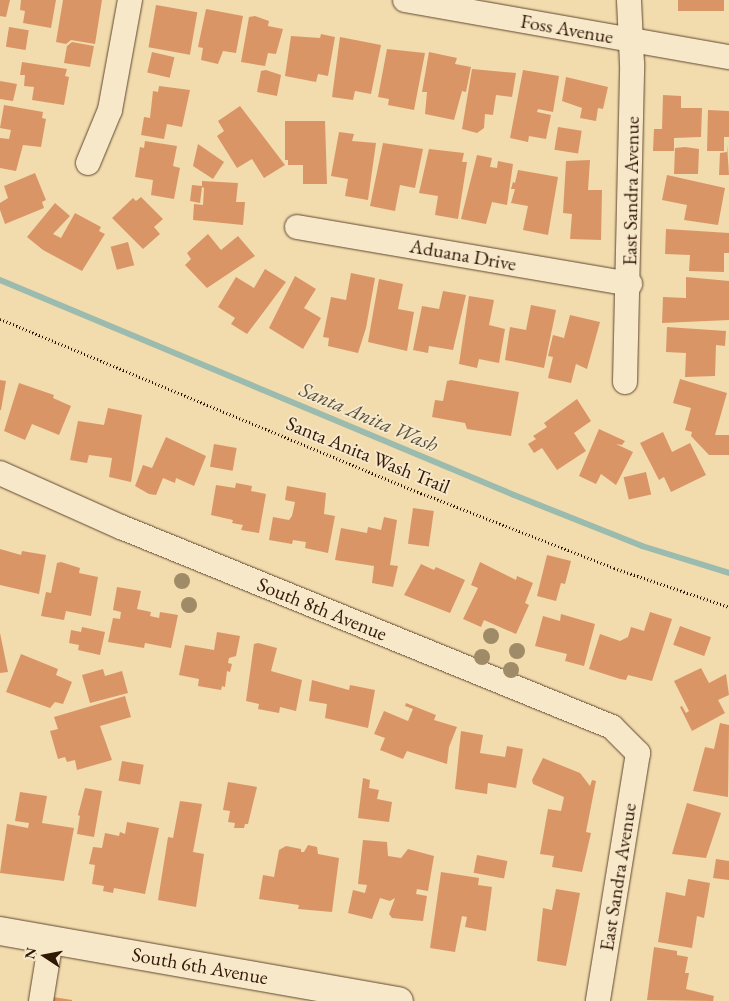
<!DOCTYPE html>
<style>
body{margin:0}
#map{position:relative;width:729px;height:1001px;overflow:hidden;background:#f2dbad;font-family:"EB Garamond",serif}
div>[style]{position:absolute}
.stream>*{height:6px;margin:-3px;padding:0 3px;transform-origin:3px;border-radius:3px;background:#9bbbae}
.building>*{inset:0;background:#da9567;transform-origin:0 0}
.path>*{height:3px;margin-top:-1.5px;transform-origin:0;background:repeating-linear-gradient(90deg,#301706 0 1px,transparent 0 3.5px)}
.roads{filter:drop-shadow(0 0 1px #604830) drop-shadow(0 0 1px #604830)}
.street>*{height:24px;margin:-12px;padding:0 12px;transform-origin:12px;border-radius:12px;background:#f7e8ca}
.secondary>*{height:28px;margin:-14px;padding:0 14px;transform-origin:14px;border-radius:14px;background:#f7e8ca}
.trees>*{width:16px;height:16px;margin:-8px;border-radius:50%;background:#9f8b67}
span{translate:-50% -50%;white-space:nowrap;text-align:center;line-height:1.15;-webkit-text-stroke:4px #f7e8ca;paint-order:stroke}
.street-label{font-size:20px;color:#301706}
.water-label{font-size:21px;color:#555041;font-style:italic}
.north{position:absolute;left:20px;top:931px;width:50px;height:50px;-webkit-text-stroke:4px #f7e8ca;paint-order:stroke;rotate:281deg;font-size:14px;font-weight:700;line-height:20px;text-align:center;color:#301706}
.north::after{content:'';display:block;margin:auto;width:18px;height:22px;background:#301706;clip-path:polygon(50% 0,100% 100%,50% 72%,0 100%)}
</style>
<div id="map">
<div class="stream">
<i style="left:0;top:280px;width:557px;rotate:22.7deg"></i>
<i style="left:514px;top:495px;width:138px;rotate:21.7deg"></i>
<i style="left:642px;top:546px;width:91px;rotate:17.2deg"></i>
</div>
<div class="building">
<i style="clip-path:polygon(0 0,10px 0,6px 17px,0 16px)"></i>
<i style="clip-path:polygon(21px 0,56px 0,51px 28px,23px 23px,25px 11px,20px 10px)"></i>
<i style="clip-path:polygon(63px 0,102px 0,95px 44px,71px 40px,66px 44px,56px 42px)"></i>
<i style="left:678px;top:0;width:46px;height:11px"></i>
<i style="left:156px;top:5px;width:42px;height:43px;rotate:10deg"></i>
<i style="clip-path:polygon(206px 9px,243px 16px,236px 53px,223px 51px,218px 64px,201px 60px,203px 48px,198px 47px)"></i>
<i style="clip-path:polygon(255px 16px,269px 21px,268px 26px,283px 29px,276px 54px,268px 53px,265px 66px,241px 62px,249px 17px)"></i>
<i style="left:9px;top:27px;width:20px;height:20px;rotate:9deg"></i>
<i style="clip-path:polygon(321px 34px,335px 37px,328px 76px,318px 74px,316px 82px,285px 76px,291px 36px,320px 38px)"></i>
<i style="clip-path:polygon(340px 37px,381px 45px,371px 94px,355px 91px,353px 100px,332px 97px)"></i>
<i style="clip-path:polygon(72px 42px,94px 46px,90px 67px,64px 63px,67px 46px)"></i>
<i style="clip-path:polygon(387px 49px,425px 53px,414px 110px,388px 105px,389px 99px,378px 97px)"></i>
<i style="left:152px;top:52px;width:23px;height:21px;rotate:13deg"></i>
<i style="clip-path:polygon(429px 52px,457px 58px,455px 64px,471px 67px,466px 92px,462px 91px,454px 120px,425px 114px,427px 92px,422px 92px)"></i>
<i style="clip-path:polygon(22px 62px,67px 69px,65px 76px,69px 77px,64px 105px,32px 100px,34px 87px,24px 86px,25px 75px,20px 75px)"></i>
<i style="clip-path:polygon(472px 69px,516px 73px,512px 97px,496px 95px,493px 115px,485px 114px,484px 128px,477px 133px,462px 129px)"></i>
<i style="clip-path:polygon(266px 70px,281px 75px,277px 96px,257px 92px,261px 71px)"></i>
<i style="clip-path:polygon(523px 70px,559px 76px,553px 112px,538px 109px,537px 112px,551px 115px,546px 139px,529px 136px,528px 142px,510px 138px)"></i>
<i style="clip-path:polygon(566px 77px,608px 87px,603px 109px,598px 108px,596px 121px,580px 118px,582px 108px,562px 101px)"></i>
<i style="clip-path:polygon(0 81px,17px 84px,13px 101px,0 99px)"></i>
<i style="clip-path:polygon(159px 86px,190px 90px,182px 127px,167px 124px,164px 139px,141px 135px,144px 117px,150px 118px,153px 91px,158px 92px)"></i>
<i style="clip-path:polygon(663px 95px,681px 96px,681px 108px,702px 108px,701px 137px,674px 138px,674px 151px,653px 151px,654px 129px,662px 129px)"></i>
<i style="clip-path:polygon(4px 105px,43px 112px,42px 118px,46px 119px,41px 147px,23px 145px,16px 171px,0 168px,0 138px,9px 139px,11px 130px,0 128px)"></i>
<i style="clip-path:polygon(240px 106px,285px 165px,264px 178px,252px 159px,237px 168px,217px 136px,224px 131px,218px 121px)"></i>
<i style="clip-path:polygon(708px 110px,729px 111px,729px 137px,724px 137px,724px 151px,707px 151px)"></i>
<i style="clip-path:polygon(285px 121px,325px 121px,327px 184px,303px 184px,303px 165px,288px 165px,288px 160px,285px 160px)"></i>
<i style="left:558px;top:127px;width:24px;height:23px;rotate:9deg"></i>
<i style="clip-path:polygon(339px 132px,354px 134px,352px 141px,376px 143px,368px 200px,345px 196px,348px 179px,331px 176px)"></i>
<i style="clip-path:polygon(145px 141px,177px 146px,173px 166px,180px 168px,174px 199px,151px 195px,153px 180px,135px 177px,140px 147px,144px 148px)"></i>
<i style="clip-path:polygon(383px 143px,423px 149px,415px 188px,400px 185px,395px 211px,370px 206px)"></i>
<i style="clip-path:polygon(198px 144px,224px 162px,213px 179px,193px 166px)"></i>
<i style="clip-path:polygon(727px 144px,729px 175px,719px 175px,720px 153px,727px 152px)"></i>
<i style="clip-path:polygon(685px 147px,699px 149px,698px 174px,674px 174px,675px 148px)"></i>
<i style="clip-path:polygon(429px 149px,464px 153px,462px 162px,467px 162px,458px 219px,435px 215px,438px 196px,419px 193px)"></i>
<i style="clip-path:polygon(477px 155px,492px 158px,490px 167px,497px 168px,498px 161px,513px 164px,507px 205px,492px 202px,486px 224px,461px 219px)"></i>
<i style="clip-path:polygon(590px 160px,588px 190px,602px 190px,601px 240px,570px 239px,572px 214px,563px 213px,566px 161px)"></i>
<i style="clip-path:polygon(518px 170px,558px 177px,548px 235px,523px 230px,528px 206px,511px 203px,515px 189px,511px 189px,513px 182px,515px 183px)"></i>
<i style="clip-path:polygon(35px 173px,46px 200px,42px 202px,44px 208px,5px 224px,0 210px,0 203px,8px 198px,4px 186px)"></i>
<i style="clip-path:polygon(667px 175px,725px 188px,718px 225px,684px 220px,687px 205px,662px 200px)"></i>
<i style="clip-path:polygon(202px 181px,238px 183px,236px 202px,245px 202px,243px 225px,193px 220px,194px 204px,203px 205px,204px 188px,202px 187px,200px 203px,190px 201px,192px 185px,202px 186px)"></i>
<i style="clip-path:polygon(141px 197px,163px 219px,154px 227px,160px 234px,143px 249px,112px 218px,133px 198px,136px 201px)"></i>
<i style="clip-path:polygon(55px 203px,70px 216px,53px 234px,61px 238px,75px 213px,101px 227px,99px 231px,105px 234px,82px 271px,43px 250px,27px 237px)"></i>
<i style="clip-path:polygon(666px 229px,729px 233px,729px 253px,724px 253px,724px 272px,689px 271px,690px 255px,665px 254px)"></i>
<i style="clip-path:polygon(208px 234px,221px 250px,238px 236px,255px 256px,207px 288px,185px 265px,191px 259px,187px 253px)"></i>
<i style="left:128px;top:242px;width:24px;height:18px;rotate:75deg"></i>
<i style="clip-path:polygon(265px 269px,286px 282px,247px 334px,231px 324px,235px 318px,218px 307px,236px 277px,254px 288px)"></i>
<i style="clip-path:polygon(351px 273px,375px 278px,366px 328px,358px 353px,328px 346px,329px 338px,323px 337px,331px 297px,346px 300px)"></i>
<i style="clip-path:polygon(295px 276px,316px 289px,304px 308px,321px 318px,303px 349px,269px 328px)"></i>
<i style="clip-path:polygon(686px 277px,729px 281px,729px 320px,662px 323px,663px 297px,686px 298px)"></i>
<i style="clip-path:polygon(379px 279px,403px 284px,398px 309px,414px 312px,407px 351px,368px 342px)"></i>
<i style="clip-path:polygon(443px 291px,466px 295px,453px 350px,429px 346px,428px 353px,413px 350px,422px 306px,439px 309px)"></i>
<i style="clip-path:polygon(469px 296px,494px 300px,489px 325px,505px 329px,499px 363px,479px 359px,477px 368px,459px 364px)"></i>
<i style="clip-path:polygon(531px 305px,556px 310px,544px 368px,505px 360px,510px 327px,526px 330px)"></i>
<i style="clip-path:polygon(570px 315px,600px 322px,587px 369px,576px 364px,571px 383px,548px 378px,553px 357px,548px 356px,553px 335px,564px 338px)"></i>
<i style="clip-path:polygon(667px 327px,726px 331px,725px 346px,716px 345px,715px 376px,685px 377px,686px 353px,666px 352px)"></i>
<i style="clip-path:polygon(680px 379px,727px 393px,715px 435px,729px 435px,729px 455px,709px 455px,691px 436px,692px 432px,685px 430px,691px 408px,673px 403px)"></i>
<i style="clip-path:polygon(0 380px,6px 381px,1px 410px,0 410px)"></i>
<i style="clip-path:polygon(451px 380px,519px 392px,511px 436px,467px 429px,465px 423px,432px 417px,435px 400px,443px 401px,447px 381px)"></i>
<i style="clip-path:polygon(19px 383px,54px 395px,53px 398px,71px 406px,59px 435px,32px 424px,25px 440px,4px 431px)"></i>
<i style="clip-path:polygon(577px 399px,591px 421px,574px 433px,586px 451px,557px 470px,542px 448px,534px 453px,528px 444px,536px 439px,533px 436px,547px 427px,544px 423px)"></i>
<i style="clip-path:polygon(108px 408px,142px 415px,131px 482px,109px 477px,112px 458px,89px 455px,87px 463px,70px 460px,78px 421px,104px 425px)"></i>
<i style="clip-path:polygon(599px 429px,625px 441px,622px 445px,616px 444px,633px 452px,616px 485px,601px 474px,596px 484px,579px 476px)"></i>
<i style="clip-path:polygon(663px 432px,672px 452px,690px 443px,706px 475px,671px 492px,664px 477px,659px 480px,640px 443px)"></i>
<i style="clip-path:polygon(166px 437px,206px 456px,194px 486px,176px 478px,175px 483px,163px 478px,156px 495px,149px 494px,135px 486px,143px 465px,152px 468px)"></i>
<i style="left:214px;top:444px;width:23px;height:23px;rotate:10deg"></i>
<i style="left:646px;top:472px;width:23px;height:23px;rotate:77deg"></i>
<i style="clip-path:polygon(236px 483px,252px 486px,251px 491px,266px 494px,259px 533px,241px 530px,243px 525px,232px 523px,233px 520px,211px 515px,216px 485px,235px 488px)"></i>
<i style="clip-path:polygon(287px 486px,326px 493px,324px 514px,335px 516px,328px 553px,305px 548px,306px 542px,293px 540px,292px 544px,269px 540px,273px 517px,289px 520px,292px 516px,295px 502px,285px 500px)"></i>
<i style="left:413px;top:508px;width:21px;height:36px;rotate:8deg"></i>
<i style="clip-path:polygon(384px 517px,397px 520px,390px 565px,398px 566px,393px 587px,372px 583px,374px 566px,335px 560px,341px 528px,367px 533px,368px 527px,381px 530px)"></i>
<i style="clip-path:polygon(0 549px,21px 555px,22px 551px,46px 555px,39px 594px,0 585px)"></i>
<i style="clip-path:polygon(547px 555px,571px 561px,565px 584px,561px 583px,556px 601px,537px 596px)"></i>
<i style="clip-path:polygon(61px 562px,80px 568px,79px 573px,98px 577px,91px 616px,66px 611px,64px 620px,41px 616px,46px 592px,51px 593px,57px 563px)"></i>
<i style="clip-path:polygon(480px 562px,516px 580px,517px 576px,533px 583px,525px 603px,529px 605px,516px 634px,484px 620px,481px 627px,463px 619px,478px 588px,471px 585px)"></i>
<i style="clip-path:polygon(421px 564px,434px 570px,436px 567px,465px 580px,450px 613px,404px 595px)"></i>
<i style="clip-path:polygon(117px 587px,141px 591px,137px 609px,151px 612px,150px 616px,159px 618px,160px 612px,178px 615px,171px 648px,145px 643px,144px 648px,108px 642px,113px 618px,120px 619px,121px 612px,113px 610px)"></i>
<i style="clip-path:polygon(650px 612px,672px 619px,652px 681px,628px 675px,626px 680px,620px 679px,589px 669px,600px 634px,620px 641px,628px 637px,631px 627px,644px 631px)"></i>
<i style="clip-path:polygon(561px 614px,595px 624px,584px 666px,565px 661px,567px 654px,535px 646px,543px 616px,560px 621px)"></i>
<i style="left:680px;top:626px;width:33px;height:20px;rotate:20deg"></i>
<i style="clip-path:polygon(82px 627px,105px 632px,100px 655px,78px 650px,79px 645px,69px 643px,71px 630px,81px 632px)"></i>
<i style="clip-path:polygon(217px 632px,240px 636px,236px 656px,229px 658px,228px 663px,232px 664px,230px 672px,227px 671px,225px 687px,222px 686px,221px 690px,198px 686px,199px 679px,179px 675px,185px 645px,214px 650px)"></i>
<i style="clip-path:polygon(0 633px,8px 672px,0 673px)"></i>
<i style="clip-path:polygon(258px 643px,277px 648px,271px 671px,302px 680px,296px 711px,280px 707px,279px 713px,258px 709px,259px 704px,246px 701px,254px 644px)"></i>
<i style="clip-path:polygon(21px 654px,58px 669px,56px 675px,72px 682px,63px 704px,55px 702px,50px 708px,6px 692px)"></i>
<i style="clip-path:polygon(701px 668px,709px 683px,726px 674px,729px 695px,718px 700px,725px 713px,692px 731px,680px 707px,682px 706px,686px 713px,689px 711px,674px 681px)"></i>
<i style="clip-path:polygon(103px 669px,105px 676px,122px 671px,128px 693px,90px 703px,82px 675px)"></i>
<i style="clip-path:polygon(312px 680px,349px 690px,350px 685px,375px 690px,368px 728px,325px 718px,327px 704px,309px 701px)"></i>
<i style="clip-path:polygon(125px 696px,131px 717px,100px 726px,112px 760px,77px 770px,75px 760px,67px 762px,65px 757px,58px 759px,50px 731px,58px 729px,54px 717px)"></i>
<i style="clip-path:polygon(406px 703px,436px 715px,434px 720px,457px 727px,449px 747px,447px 764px,407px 751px,403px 759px,380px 750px,385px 738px,374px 734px,384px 711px,408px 721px,413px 709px,405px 706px)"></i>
<i style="clip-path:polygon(720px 723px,729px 725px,728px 797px,693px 791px,705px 747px,714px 749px)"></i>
<i style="clip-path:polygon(461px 731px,483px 735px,480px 753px,505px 757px,507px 746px,523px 749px,516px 788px,488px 783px,487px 794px,455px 789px)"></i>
<i style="clip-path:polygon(543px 758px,580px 773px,590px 786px,592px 780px,596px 781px,586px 832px,591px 833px,582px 872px,552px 867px,554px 856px,540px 854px,548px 809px,561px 811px,564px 797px,533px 784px,532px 780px)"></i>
<i style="left:122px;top:761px;width:22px;height:20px;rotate:10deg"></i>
<i style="clip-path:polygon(363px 778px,370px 780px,369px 788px,379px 790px,377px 799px,392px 802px,389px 822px,358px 818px)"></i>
<i style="clip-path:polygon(228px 782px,257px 787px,248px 824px,245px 824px,244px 828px,234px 828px,235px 823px,228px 822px,230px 811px,223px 810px)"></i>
<i style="clip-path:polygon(85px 788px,102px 791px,94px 837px,77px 834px,80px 816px,78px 815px)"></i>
<i style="clip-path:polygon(20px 792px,47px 796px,42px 823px,74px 828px,64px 881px,0 873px,7px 824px,28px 828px,29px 823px,15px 821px)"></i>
<i style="clip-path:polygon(180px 801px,202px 804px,193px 852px,204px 854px,196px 907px,158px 900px,168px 837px,173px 838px)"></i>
<i style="clip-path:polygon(687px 803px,721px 813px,706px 858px,672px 854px)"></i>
<i style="clip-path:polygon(127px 822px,159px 828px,145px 894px,114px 888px,113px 893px,103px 891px,104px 886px,92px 884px,95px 865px,89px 864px,93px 847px,102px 848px,105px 833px,119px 836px,120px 832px,125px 834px)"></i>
<i style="clip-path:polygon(363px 840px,387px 842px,388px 856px,401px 858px,408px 849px,434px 856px,428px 891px,417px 889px,416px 894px,427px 896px,423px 921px,392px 918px,389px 914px,395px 898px,390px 901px,380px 898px,372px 919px,348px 913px,353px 890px,365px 893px,367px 885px,358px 884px)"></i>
<i style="clip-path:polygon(308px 845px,317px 847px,318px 854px,339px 858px,332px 912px,298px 909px,299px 905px,259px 899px,263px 875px,274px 877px,279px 850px,286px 846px,301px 849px,301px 852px,304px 852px)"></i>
<i style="left:477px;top:855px;width:31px;height:18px;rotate:11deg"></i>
<i style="clip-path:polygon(716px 859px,729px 861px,729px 880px,713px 878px)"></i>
<i style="clip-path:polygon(441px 872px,479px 878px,478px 885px,492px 887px,486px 931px,465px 927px,467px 917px,462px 916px,455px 952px,430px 948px)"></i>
<i style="clip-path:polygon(688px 879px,710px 883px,704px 918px,697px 916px,692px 948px,658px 942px,666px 892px,685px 896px)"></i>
<i style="clip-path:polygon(556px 889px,580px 893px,566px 966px,537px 961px,543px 908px,552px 910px)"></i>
<i style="clip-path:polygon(654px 947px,677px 951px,677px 955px,688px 957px,685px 973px,689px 973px,686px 989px,714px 996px,713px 1001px,647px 1000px)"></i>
<i style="clip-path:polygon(53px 997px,72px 1000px,72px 1001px,52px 1001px)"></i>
</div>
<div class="path">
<i style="left:0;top:319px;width:456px;rotate:22.5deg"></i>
<i style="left:421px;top:493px;width:207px;rotate:21.2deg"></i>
<i style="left:614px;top:568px;width:121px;rotate:18.7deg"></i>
</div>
<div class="roads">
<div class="street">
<i style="left:405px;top:0;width:329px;rotate:10deg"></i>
<i style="left:88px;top:163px;width:57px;rotate:-67.5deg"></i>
<i style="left:110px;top:110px;width:112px;rotate:-79.7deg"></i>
<i style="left:297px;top:227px;width:338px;rotate:9.7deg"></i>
<i style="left:625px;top:382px;width:318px;rotate:-88.7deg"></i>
<i style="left:632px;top:64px;width:64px;rotate:-92.7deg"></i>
<i style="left:0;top:473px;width:133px;rotate:24.1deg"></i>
<i style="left:121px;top:527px;width:530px;rotate:22.16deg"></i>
<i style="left:612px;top:727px;width:37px;rotate:45deg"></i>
<i style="left:638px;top:753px;width:251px;rotate:99.2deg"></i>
<i style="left:41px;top:1001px;width:63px;rotate:-80.8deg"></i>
</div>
<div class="secondary">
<i style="left:0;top:931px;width:405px;rotate:10deg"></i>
</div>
</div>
<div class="trees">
<i style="left:182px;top:581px"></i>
<i style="left:189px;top:605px"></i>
<i style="left:491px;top:636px"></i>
<i style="left:517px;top:651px"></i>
<i style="left:482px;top:657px"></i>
<i style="left:511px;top:670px"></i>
</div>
<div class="street-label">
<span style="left:567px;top:29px;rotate:10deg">Foss Avenue</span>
<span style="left:631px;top:191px;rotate:-89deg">East Sandra Avenue</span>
<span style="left:463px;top:255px;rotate:10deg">Aduana Drive</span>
<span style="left:368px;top:455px;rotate:22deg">Santa Anita Wash Trail</span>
<span style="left:322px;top:609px;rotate:22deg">South 8th Avenue</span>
<span style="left:618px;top:877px;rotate:-81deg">East Sandra Avenue</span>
<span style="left:200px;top:966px;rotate:10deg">South 6th Avenue</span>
</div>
<div class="water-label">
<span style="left:369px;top:417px;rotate:23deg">Santa Anita Wash</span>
</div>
<div class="north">N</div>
</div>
